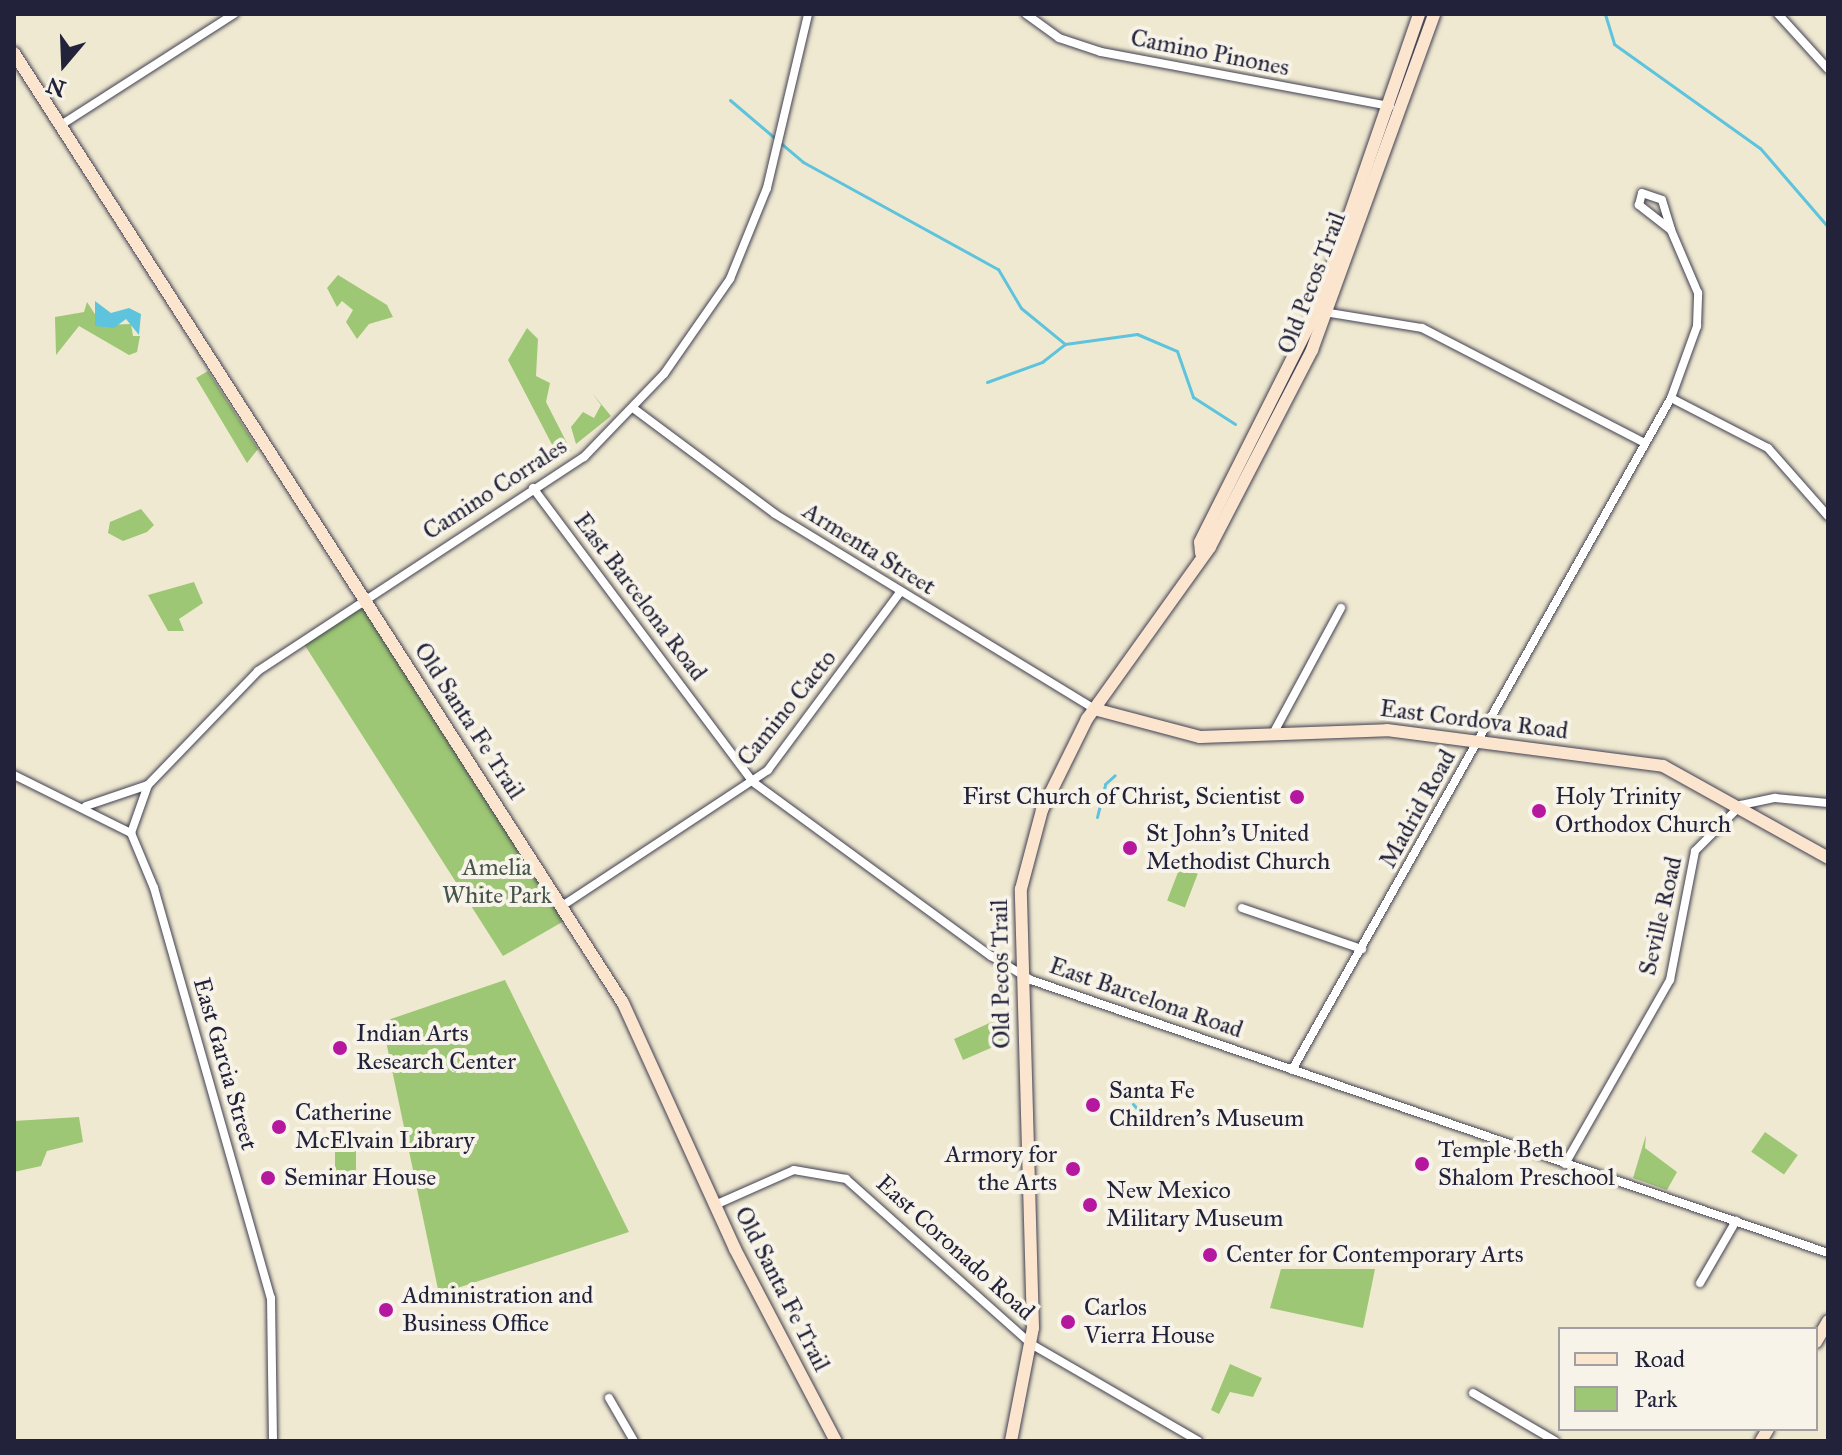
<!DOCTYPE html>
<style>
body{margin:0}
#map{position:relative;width:1842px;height:1455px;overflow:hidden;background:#f0e9d1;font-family:"IM FELL Great Primer",serif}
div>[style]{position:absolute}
.green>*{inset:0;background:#9dc774;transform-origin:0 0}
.water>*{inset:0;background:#5ec3dc}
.stream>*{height:3px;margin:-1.5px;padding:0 1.5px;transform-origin:1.5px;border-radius:1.5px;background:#5ec3dc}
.roads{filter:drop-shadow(0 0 2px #414052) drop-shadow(0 0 2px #414052)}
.street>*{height:8px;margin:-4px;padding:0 4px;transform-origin:4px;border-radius:4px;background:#fff}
.secondary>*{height:12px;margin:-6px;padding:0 6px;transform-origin:6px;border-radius:6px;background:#fbe5cf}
.dots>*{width:22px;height:22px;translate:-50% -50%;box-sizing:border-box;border:4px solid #f7f3e8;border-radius:50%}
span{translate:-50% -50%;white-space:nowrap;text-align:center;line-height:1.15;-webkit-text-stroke:8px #f7f3e8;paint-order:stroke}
.street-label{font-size:24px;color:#22223b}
.poi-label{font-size:24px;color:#22223b}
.right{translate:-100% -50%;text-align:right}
.left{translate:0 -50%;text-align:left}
.park-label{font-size:24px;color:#47544c}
.frame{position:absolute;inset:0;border:16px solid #22223b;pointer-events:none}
.legend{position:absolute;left:1558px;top:1327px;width:260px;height:104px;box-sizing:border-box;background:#f7f3e8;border:2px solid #a29fa3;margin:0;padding:10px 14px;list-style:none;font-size:24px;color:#22223b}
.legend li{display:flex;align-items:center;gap:16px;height:40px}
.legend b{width:40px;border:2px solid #a29fa3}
.north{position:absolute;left:24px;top:24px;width:80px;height:80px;-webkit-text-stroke:6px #f7f3e8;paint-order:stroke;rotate:199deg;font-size:22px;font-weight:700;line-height:32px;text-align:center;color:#22223b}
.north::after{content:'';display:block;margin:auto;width:28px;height:36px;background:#22223b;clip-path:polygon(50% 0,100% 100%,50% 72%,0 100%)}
</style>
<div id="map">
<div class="green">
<i style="clip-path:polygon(338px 275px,387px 305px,393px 317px,369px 324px,357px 339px,346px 322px,353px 310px,342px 301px,337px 307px,327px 288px)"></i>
<i style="clip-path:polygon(87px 302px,102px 325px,131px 324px,133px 336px,140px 336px,137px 352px,129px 355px,79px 326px,56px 355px,55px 317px,84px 312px)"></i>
<i style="clip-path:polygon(527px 328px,538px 339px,536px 376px,550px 383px,546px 402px,571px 451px,559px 458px,508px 360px)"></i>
<i style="clip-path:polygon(208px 371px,258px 449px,247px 463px,196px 378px)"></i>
<i style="clip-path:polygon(592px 393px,611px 416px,576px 444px,571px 427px,583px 412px,594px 418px,601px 405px)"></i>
<i style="clip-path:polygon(141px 509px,154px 525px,147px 532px,123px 541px,108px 533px,110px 522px)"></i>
<i style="clip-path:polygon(194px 582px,203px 603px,179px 619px,184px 631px,168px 631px,148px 595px)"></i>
<i style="clip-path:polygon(355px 609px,365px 610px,564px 921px,503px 956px,304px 644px)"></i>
<i style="left:1180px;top:867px;width:19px;height:36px;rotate:21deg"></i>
<i style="clip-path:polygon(505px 980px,629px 1232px,439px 1294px,382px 1022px)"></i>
<i style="clip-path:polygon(1005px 1016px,1007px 1041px,963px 1060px,954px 1039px)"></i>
<i style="clip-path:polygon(79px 1117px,83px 1142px,47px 1151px,41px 1166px,14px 1172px,14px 1121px)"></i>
<i style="left:1765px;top:1132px;width:40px;height:24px;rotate:35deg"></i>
<i style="left:335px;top:1133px;width:21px;height:52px"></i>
<i style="clip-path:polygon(1646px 1135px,1645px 1148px,1677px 1172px,1667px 1190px,1633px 1178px)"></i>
<i style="clip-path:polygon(1281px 1269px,1375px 1269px,1363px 1328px,1270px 1308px)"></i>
<i style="clip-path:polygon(1230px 1364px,1262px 1378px,1253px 1397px,1230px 1392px,1219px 1414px,1211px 1410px)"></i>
</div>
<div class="water">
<i style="clip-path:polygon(95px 301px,111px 313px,129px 308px,141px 314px,139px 335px,126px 319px,114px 328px,95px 326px)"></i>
</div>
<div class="stream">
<i style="left:1605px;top:14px;width:31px;rotate:73deg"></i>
<i style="left:1614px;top:44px;width:179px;rotate:35.5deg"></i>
<i style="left:1760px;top:148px;width:104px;rotate:49.3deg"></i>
<i style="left:730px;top:100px;width:96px;rotate:40.3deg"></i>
<i style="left:803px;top:162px;width:222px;rotate:28.8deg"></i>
<i style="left:998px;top:269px;width:45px;rotate:59.5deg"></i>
<i style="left:1021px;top:308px;width:57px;rotate:39.3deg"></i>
<i style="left:987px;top:382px;width:59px;rotate:-20deg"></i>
<i style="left:1042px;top:362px;width:29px;rotate:-38deg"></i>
<i style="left:1065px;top:344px;width:73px;rotate:-7.9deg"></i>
<i style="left:1137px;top:334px;width:43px;rotate:23deg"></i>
<i style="left:1177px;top:351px;width:49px;rotate:70.8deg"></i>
<i style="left:1193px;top:397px;width:50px;rotate:32.7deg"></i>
<i style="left:1097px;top:817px;width:34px;rotate:-76deg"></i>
<i style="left:1105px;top:784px;width:13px;rotate:-42deg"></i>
<i style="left:1133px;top:1104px;width:11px;rotate:49deg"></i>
</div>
<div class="roads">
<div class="street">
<i style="left:1026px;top:14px;width:41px;rotate:36deg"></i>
<i style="left:1059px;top:38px;width:44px;rotate:18.4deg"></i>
<i style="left:1101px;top:52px;width:294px;rotate:10.6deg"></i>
<i style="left:1778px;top:14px;width:74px;rotate:47.7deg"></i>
<i style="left:61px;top:125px;width:206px;rotate:-32.7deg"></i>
<i style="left:1324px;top:312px;width:99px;rotate:9.3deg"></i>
<i style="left:1422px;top:328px;width:251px;rotate:27.3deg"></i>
<i style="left:1671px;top:398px;width:109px;rotate:27.3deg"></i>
<i style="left:1768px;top:448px;width:91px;rotate:48.6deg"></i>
<i style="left:633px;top:408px;width:177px;rotate:36.7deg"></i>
<i style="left:775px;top:514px;width:374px;rotate:31.4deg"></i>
<i style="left:533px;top:488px;width:367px;rotate:53.2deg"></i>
<i style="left:753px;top:782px;width:295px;rotate:36.2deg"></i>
<i style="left:991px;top:956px;width:47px;rotate:31deg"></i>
<i style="left:1031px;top:980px;width:842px;rotate:18.91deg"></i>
<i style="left:1274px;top:732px;width:141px;rotate:-61.6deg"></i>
<i style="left:14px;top:775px;width:131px;rotate:26.4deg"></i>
<i style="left:131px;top:833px;width:60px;rotate:67.3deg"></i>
<i style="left:154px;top:888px;width:426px;rotate:74.1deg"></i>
<i style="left:271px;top:1298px;width:143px;rotate:89.2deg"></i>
<i style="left:86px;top:806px;width:65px;rotate:-18.7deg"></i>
<i style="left:131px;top:833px;width:51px;rotate:-70.5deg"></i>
<i style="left:148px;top:785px;width:158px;rotate:-46deg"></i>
<i style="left:258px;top:671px;width:390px;rotate:-33.3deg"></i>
<i style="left:584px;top:457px;width:115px;rotate:-46.1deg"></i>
<i style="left:664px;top:374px;width:116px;rotate:-55.2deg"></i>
<i style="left:730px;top:279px;width:98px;rotate:-67.9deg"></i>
<i style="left:767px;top:188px;width:179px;rotate:-76.7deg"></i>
<i style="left:562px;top:906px;width:247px;rotate:-33.4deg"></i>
<i style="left:768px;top:770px;width:222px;rotate:-53.4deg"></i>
<i style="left:1242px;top:908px;width:127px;rotate:18.9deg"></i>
<i style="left:1292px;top:1070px;width:772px;rotate:-60.58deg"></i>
<i style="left:1671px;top:398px;width:77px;rotate:-70.1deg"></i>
<i style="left:1697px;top:326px;width:33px;rotate:-88deg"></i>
<i style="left:1698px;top:293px;width:69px;rotate:-113.2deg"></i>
<i style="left:1671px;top:230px;width:41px;rotate:-142deg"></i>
<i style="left:1639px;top:205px;width:12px;rotate:-76deg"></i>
<i style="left:1642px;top:193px;width:21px;rotate:19deg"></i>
<i style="left:1662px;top:200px;width:31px;rotate:73deg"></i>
<i style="left:1565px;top:1164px;width:212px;rotate:-60.3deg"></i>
<i style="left:1670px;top:980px;width:131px;rotate:-79deg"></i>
<i style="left:1695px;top:851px;width:65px;rotate:-45deg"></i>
<i style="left:1741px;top:805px;width:35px;rotate:-12deg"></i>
<i style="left:1775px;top:798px;width:53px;rotate:5.4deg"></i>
<i style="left:715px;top:1205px;width:86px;rotate:-23.9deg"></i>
<i style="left:794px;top:1170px;width:53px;rotate:9.8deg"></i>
<i style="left:846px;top:1179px;width:248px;rotate:41.7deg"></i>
<i style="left:1031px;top:1344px;width:193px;rotate:30.1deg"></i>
<i style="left:1700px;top:1283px;width:72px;rotate:-59.9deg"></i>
<i style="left:1473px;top:1393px;width:95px;rotate:30.3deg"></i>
<i style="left:609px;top:1398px;width:50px;rotate:59.8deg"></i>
</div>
<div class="secondary">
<i style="left:14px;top:53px;width:1128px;rotate:57.34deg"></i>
<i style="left:623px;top:1003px;width:270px;rotate:65.5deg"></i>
<i style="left:735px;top:1249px;width:217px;rotate:62.3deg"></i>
<i style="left:1201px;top:553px;width:11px;rotate:-95deg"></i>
<i style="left:1200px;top:542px;width:261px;rotate:-63.3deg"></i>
<i style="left:1317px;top:309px;width:312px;rotate:-70.9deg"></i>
<i style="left:1094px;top:709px;width:110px;rotate:14.8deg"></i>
<i style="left:1200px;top:737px;width:187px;rotate:-2.1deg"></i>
<i style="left:1387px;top:730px;width:278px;rotate:7.4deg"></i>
<i style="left:1663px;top:766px;width:189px;rotate:29.1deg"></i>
<i style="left:1816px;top:1342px;width:24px;rotate:-60deg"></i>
<i style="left:1011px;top:1441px;width:115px;rotate:-79deg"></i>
<i style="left:1033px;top:1328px;width:439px;rotate:-91.6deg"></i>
<i style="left:1021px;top:889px;width:82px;rotate:-75.1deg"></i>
<i style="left:1042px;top:810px;width:102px;rotate:-63.7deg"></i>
<i style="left:1087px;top:719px;width:211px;rotate:-54.4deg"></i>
<i style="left:1210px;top:547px;width:222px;rotate:-62.6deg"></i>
<i style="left:1312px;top:350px;width:357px;rotate:-70deg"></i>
<i style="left:1761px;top:1441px;width:14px;rotate:-60deg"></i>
</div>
</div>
<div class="dots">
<i style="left:1297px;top:797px;background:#b5179e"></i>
<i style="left:1539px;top:811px;background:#b5179e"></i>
<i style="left:1130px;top:848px;background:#b5179e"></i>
<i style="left:340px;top:1048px;background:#b5179e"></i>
<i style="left:1093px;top:1105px;background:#b5179e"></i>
<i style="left:279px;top:1127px;background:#b5179e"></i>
<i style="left:1422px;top:1164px;background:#b5179e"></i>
<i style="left:1073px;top:1169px;background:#b5179e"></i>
<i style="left:268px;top:1178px;background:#b5179e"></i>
<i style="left:1090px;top:1205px;background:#b5179e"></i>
<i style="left:1210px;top:1255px;background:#b5179e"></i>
<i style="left:386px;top:1310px;background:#b5179e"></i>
<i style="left:1068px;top:1322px;background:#b5179e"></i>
</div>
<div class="street-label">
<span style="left:1210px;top:53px;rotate:11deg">Camino Pinones</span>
<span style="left:1312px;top:283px;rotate:-69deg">Old Pecos Trail</span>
<span style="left:495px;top:489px;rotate:-33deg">Camino Corrales</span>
<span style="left:869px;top:549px;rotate:32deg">Armenta Street</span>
<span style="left:640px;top:597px;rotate:53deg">East Barcelona Road</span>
<span style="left:787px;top:708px;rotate:-51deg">Camino Cacto</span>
<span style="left:1474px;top:720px;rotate:7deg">East Cordova Road</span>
<span style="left:469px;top:721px;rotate:57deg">Old Santa Fe Trail</span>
<span style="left:1418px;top:809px;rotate:-61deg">Madrid Road</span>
<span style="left:1661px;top:916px;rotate:-77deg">Seville Road</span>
<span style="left:1001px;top:974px;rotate:-91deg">Old Pecos Trail</span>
<span style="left:1146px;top:998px;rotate:19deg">East Barcelona Road</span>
<span style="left:225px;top:1064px;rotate:74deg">East Garcia Street</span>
<span style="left:955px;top:1248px;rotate:42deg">East Coronado Road</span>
<span style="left:782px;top:1289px;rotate:63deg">Old Santa Fe Trail</span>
</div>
<div class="poi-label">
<span class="right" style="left:1281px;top:797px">First Church of Christ, Scientist</span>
<span class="left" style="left:1555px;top:811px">Holy Trinity<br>Orthodox Church</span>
<span class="left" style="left:1146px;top:848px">St John's United<br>Methodist Church</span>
<span class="left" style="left:356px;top:1048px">Indian Arts<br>Research Center</span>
<span class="left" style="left:1109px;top:1105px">Santa Fe<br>Children's Museum</span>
<span class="left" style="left:295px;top:1127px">Catherine<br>McElvain Library</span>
<span class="left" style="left:1438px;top:1164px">Temple Beth<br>Shalom Preschool</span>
<span class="right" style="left:1057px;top:1169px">Armory for<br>the Arts</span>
<span class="left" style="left:284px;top:1178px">Seminar House</span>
<span class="left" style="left:1106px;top:1205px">New Mexico<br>Military Museum</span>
<span class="left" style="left:1226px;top:1255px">Center for Contemporary Arts</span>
<span class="left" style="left:402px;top:1310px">Administration and<br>Business Office</span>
<span class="left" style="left:1084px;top:1322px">Carlos<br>Vierra House</span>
</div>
<div class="park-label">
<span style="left:497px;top:882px">Amelia<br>White Park</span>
</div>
<div class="frame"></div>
<ul class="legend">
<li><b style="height:10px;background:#fbe5cf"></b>Road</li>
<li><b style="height:22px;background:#9dc774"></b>Park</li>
</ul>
<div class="north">N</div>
</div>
